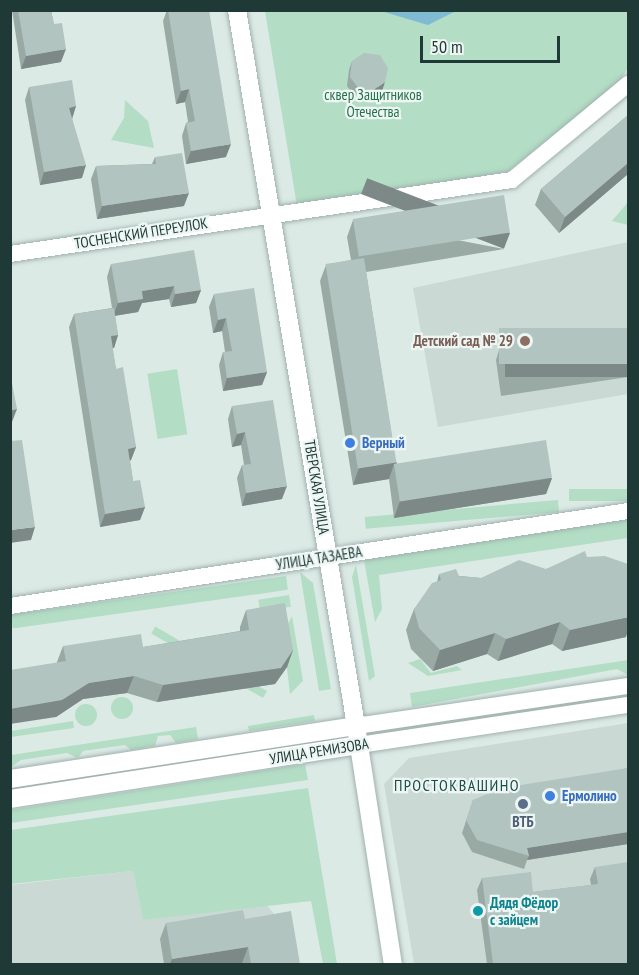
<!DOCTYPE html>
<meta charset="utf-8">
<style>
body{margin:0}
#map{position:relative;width:639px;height:975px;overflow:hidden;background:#dceae6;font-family:"PT Sans Narrow",sans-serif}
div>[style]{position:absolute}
.built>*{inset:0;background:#cbd9d5}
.green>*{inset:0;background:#b3ddc4;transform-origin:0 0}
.round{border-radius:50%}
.water>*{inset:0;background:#80bad3}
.roads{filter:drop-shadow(0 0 2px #9fb1ae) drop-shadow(0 0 2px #9fb1ae)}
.minor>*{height:16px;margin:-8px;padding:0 8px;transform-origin:8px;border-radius:8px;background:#fff}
.tertiary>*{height:18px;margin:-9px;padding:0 9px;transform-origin:9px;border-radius:9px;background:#fff}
.secondary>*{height:18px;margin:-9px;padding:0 9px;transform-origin:9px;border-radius:9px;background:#fff}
.wall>*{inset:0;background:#99a9a4}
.shaded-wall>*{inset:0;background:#7d8986;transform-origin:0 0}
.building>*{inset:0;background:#b2c4bf;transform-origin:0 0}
.dots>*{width:16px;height:16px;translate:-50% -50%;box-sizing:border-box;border:3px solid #edf6f3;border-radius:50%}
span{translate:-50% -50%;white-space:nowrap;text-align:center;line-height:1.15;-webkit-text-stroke:4.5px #edf6f3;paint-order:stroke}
.park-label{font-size:15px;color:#26724e}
.street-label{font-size:15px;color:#1e3936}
.education-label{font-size:15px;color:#785e54;font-weight:700}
.right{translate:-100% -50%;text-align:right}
.shop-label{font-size:15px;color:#366cbe;font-weight:700}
.left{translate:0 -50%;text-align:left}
.service-label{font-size:15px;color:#4e5e75;font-weight:700}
.culture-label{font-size:15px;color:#0d838f;font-weight:700}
.neighbourhood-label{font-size:16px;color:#194c47;letter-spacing:1.5px}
.frame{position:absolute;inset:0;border:12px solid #1e3936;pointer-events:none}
.scale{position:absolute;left:420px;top:36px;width:140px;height:27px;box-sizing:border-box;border:3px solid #1e3936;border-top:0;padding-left:8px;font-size:18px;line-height:21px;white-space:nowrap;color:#1e3936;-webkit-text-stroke:4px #edf6f3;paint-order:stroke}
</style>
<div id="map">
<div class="built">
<i style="clip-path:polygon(628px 242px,628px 394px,438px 427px,413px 288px)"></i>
<i style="clip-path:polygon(628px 723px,628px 964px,414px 964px,384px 784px,409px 758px)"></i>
<i style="clip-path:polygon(133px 871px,143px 920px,266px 904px,285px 928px,291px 964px,11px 964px,10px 885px)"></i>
</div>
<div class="green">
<i style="clip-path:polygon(265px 11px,628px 11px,628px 68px,617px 85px,507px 172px,297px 206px)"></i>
<i style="clip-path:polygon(125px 100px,148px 121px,154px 148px,111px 140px,124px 118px)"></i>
<i style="clip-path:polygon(628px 202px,628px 225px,612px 221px)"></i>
<i style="left:177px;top:369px;width:66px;height:30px;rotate:81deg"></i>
<i style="left:628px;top:489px;width:12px;height:59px;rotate:90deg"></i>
<i style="left:558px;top:500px;width:12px;height:194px;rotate:85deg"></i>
<i style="clip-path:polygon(628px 519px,628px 538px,379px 575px,382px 609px,375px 622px,364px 560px)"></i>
<i style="clip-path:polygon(356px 565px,375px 676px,369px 681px,352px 577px)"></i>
<i style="clip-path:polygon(300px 572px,313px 583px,331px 689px,319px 691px)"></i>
<i style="left:286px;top:576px;width:14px;height:278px;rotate:82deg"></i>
<i style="left:289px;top:595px;width:12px;height:31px;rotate:81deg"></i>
<i style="clip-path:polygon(292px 616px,303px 681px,290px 694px,283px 634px)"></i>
<i style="clip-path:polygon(420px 659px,431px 673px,457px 666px,462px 670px,428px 676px,408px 663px)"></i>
<i style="clip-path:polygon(628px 660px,628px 675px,617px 669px,412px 707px,410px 693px)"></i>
<i style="left:267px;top:691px;width:8px;height:129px;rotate:120deg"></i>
<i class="round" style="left:111px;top:697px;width:22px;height:22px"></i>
<i class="round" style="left:75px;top:704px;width:22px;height:22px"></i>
<i style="clip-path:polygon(314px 715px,315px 721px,249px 731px,248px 726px)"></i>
<i style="clip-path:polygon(73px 721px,74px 728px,11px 737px,11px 731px)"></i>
<i style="clip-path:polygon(196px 727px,198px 739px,176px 743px,170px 735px,158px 736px,155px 746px,131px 750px,125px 745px,83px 751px,78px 758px,67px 753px,21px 760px,11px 767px,11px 755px)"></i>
<i style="clip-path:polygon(305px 764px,308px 780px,11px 823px,11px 810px)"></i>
<i style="clip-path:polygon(308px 788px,337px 964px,323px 964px,311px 901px,143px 920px,133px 871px,11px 884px,11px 830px)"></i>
</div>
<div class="water">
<i style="clip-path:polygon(381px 11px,456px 11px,428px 25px)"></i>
</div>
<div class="roads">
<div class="minor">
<i style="left:10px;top:254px;width:507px;rotate:-8.39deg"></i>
<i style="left:512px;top:180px;width:151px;rotate:-39.6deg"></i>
<i style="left:10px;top:606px;width:625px;rotate:-8.74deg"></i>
<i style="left:356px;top:726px;width:275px;rotate:-8.4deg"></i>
<i style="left:359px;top:745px;width:272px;rotate:-8.5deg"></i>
</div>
<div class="tertiary">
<i style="left:237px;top:10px;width:726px;rotate:80.56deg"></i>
</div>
<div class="secondary">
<i style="left:10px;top:779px;width:350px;rotate:-8.7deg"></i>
<i style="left:356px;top:726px;width:241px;rotate:81.2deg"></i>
<i style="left:10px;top:799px;width:353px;rotate:-8.8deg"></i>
</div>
</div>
<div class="wall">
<i style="clip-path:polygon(12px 10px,51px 10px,61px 62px,21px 69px)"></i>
<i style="clip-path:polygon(167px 10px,168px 10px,226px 157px,186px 164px,182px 136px,186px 123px,188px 122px,185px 102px,176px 104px,163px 21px)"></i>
<i style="clip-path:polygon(352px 61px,382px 91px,369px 100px,355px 97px,347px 86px,349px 70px)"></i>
<i style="clip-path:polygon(29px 87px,76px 106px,72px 118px,82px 178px,40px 185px,25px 100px)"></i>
<i style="clip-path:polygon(628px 115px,628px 174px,559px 233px,535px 205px,541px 189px)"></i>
<i style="clip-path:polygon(155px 157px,184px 206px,97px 219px,91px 179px,96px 166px,152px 164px)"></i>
<i style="clip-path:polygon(353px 220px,504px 249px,366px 272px,396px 464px,552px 478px,546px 494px,394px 518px,389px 479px,353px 485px,320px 281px,326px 265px,351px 260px,347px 237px)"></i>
<i style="clip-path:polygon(111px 264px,201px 290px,196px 303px,171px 307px,169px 299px,142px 303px,138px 312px,115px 316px,118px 335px,114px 348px,112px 348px,116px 369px,136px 447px,131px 460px,130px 461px,133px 481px,145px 507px,140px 520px,100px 527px,69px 327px,74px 314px,112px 308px,107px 277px)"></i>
<i style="clip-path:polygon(214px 294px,267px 372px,262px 385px,223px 391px,219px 365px,223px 352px,225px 352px,222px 331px,213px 333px,209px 307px)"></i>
<i style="clip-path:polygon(628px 328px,628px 377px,501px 396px,496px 360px,500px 347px)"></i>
<i style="clip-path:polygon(232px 406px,282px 499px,242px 506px,237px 478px,242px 465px,244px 465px,241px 445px,232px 447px,228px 419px)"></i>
<i style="clip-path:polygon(587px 557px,626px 637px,562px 651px,552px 644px,498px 661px,487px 654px,433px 671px,411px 649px,406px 630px,414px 609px,437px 582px,439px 574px,481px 578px,546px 569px)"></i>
<i style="clip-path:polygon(246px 610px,293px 650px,287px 667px,275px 684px,157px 702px,127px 693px,83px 699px,56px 717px,57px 662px,63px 646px,143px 647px,240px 631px,240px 627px)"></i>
<i style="clip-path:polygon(628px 768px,628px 844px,527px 860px,524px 869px,472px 852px,462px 833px,473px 800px)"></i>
<i style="clip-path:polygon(595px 867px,628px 964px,487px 964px,477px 890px,482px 878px,533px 892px,591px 885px,590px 879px)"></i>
<i style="clip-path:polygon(245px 919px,300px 964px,242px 964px,242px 963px,235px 964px,164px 964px,160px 939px,166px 923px)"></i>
</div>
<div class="shaded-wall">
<i style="clip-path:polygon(66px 49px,61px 62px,21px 69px,26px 56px)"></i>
<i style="clip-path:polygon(385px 82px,382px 91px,369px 100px,372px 91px)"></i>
<i style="clip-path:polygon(189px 89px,185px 102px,176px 104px,181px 91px)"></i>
<i style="clip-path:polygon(76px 106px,72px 119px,69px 108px)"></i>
<i style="clip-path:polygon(231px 144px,226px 157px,186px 164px,191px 151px)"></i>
<i style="clip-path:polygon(628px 163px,628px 174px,559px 233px,565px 217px)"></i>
<i style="clip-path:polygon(86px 165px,82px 178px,40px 185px,44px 172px)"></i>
<i style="clip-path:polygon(189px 193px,184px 206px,97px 219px,102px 206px)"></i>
<i style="left:510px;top:233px;width:17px;height:153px;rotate:111deg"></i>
<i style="clip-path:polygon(174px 286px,169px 299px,142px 303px,138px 312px,113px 316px,118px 303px,142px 291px)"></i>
<i style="clip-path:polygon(201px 290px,196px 303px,171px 307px,175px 294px)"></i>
<i style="clip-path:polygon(226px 318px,222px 331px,213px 333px,218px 320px)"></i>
<i style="clip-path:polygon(118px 335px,114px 348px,106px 349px,111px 336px)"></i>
<i style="left:628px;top:364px;width:13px;height:123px;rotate:90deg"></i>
<i style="clip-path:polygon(267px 372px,262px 385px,223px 391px,227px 378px)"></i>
<i style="clip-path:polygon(17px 409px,12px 422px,10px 422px,10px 410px)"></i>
<i style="clip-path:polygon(245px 432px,241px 445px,232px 447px,237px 434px)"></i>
<i style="clip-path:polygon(136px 447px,131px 460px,123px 462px,128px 449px)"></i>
<i style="clip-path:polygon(397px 462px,395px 468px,394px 464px,389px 479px,353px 485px,359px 468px)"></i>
<i style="clip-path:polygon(552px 478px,546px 494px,394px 518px,400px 501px)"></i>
<i style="clip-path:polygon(287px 486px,282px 499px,242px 506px,246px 493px)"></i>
<i style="clip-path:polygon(145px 507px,140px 520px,100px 527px,105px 514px)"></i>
<i style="clip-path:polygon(35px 527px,31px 540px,10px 543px,10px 530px)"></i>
<i style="clip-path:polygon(628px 617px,628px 631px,626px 637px,562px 651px,570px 630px)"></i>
<i style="clip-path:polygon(560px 622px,552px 644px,498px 661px,506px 639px)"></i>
<i style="clip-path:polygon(495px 633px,487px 654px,433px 671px,440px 650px)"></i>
<i style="clip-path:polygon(293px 650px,287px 667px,275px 684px,157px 702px,163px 685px)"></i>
<i style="clip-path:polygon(134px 676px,127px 693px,83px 699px,56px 717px,10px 724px,10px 709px,89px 683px)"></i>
<i style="clip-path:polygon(628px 832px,628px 844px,527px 860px,529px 856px,527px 848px)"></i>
<i style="clip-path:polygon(248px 947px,242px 963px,235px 964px,170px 964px,172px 959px)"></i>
</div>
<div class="building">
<i style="clip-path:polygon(18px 10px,51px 10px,54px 24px,62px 23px,66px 49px,26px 56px)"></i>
<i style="clip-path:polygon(168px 10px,209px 10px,231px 144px,191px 151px,186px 123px,195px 121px,189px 89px,181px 91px)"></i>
<i style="clip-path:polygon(364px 53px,380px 55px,388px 68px,385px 82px,372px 91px,358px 88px,350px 77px,352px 61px)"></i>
<i style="clip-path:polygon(72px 80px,76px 106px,69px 108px,86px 165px,44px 172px,29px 87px)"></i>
<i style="clip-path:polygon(628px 115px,628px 163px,565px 217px,541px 189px)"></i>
<i style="clip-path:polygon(182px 153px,189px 193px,102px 206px,96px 166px,156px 164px,155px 157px)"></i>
<i style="left:504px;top:195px;width:38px;height:153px;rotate:81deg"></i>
<i style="clip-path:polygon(194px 250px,201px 290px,175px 294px,174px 286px,142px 291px,143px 299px,118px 303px,111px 264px)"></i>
<i style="left:364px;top:258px;width:207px;height:39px;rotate:81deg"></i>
<i style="clip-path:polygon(254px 288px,267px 372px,227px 378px,223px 352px,232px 351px,226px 318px,218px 320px,214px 294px)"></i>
<i style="clip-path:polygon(114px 308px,118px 335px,111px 336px,116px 369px,123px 367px,136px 447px,128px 449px,133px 481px,140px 480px,145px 507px,105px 514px,74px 314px)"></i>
<i style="left:628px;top:328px;width:36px;height:129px;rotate:90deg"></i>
<i style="clip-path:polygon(10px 373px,17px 409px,10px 410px)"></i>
<i style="clip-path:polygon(273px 400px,287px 486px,246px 493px,242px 465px,251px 464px,245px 432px,237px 434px,232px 406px)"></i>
<i style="clip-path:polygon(22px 440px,35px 527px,10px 530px,10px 441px)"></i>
<i style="left:546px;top:440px;width:38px;height:154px;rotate:81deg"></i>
<i style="clip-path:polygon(585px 551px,587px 557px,605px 556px,628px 564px,628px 617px,570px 630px,560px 622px,506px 639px,495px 633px,440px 650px,419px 628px,414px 609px,432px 583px,441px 580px,439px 574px,456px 569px,459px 576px,481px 578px,519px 560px,546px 569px)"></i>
<i style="clip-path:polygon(285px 603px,293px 650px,281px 668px,163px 685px,134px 676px,89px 683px,62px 700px,10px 709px,10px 670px,66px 661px,63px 646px,141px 634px,143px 647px,249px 630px,246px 610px)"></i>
<i style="clip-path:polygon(628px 768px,628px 832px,527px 848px,529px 856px,477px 840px,466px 820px,473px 800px,501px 788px)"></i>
<i style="clip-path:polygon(628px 862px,628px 964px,493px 964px,482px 878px,531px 872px,533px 892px,598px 884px,595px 867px)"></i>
<i style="clip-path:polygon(243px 910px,245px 919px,291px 911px,300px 964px,251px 964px,248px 947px,172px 959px,166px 923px)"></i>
</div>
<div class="dots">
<i style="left:525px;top:341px;background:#8d6e63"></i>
<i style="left:350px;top:443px;background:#3f7fe0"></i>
<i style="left:550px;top:796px;background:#3f7fe0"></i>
<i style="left:523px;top:804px;background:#5c6f8a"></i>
<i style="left:478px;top:911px;background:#0f9aa8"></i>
</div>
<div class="park-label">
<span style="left:373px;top:103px">сквер Защитников<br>Отечества</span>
</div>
<div class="street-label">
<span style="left:141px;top:233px;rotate:-9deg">ТОСНЕНСКИЙ ПЕРЕУЛОК</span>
<span style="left:317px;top:487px;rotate:81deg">ТВЕРСКАЯ УЛИЦА</span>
<span style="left:319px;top:558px;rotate:-9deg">УЛИЦА ТАЗАЕВА</span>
<span style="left:319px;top:751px;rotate:-9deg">УЛИЦА РЕМИЗОВА</span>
</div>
<div class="education-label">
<span class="right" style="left:513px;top:341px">Детский сад № 29</span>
</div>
<div class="shop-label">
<span class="left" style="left:362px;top:443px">Верный</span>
<span class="left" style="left:562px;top:796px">Ермолино</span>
</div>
<div class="service-label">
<span style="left:523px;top:822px">ВТБ</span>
</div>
<div class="culture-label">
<span class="left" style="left:490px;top:911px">Дядя Фёдор<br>с зайцем</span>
</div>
<div class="neighbourhood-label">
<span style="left:457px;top:785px">ПРОСТОКВАШИНО</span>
</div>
<div class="frame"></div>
<div class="scale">50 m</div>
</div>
